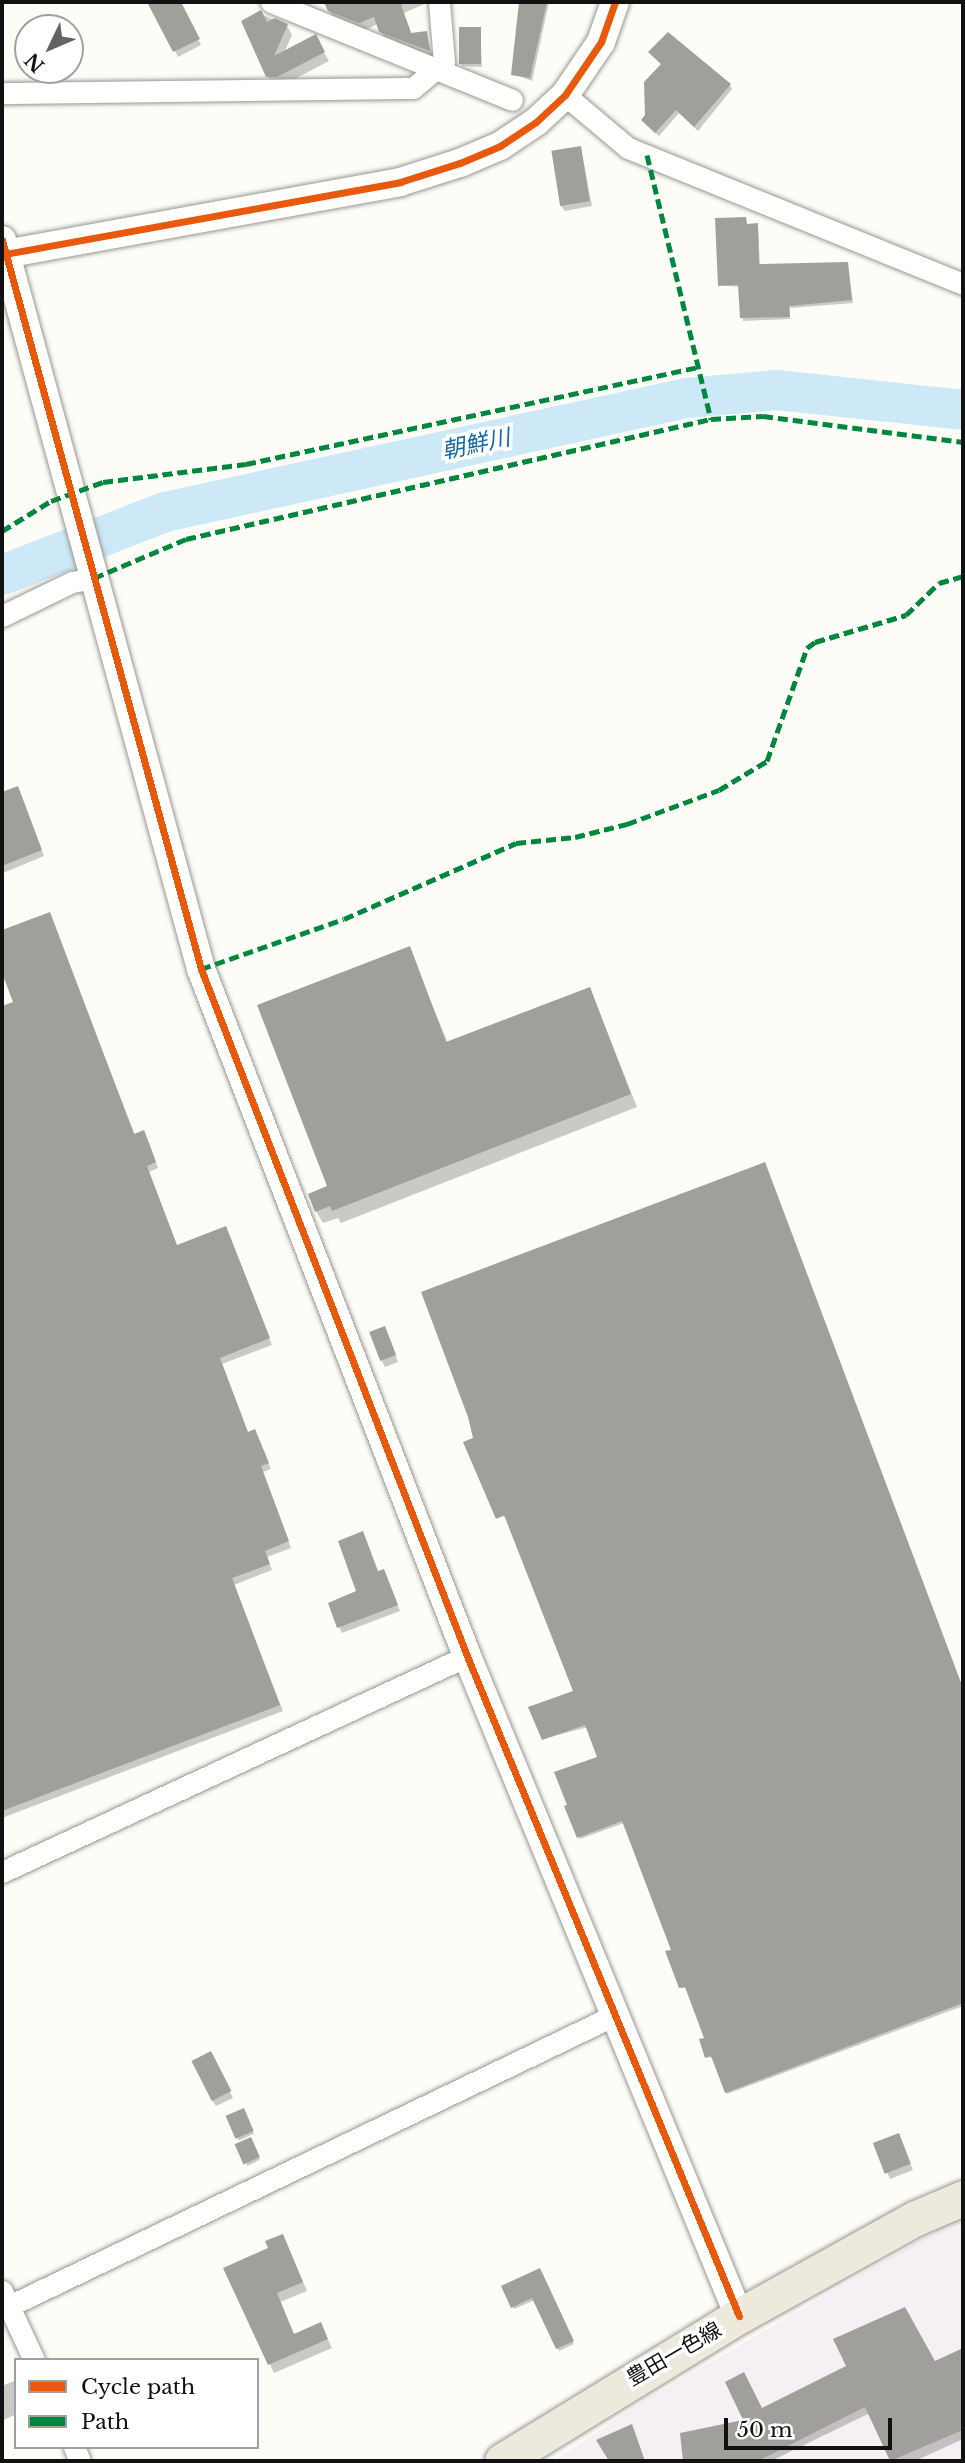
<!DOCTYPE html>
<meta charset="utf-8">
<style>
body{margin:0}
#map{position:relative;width:965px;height:2463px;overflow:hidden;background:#fdfcf7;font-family:"Libre Baskerville","Noto Sans JP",serif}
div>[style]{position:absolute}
.industrial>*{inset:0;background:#f5f0f3}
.shadow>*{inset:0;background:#0003;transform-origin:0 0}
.river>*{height:40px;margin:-20px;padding:0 20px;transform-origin:20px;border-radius:20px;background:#cde8f7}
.building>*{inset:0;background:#a19f9c;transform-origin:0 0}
.roads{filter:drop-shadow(0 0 2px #979795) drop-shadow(0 0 2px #979795)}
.minor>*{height:21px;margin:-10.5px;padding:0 10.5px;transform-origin:10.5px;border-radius:10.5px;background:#fffffe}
.tertiary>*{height:28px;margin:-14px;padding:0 14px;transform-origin:14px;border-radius:14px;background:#fffffe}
.primary>*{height:35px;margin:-17.5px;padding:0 17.5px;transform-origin:17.5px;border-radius:17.5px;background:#ede9dc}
.quiet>*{height:5px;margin-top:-2.5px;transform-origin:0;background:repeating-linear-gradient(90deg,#00873e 0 10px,transparent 0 15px)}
.cycleway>*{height:7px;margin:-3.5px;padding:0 3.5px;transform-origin:3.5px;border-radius:3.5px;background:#e8590c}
span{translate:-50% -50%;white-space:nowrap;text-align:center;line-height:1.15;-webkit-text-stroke:7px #fff;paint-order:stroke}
.street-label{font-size:21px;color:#111}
.water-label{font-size:23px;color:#1768a6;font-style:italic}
.frame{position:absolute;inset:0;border:4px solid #111;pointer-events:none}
.legend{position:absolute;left:14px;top:2358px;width:245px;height:91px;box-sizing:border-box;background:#fff;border:2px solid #a0a0a0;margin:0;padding:9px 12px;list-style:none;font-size:21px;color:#111}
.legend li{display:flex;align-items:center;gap:14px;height:35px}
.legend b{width:35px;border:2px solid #a0a0a0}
.north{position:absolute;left:14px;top:14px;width:70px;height:70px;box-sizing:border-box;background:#fff;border:2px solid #a0a0a0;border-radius:50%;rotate:226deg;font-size:19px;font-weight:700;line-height:28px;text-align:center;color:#111}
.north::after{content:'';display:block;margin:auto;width:24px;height:32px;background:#646362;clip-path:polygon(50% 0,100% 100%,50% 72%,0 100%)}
.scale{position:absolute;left:724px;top:2418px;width:168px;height:32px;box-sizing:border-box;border:4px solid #111;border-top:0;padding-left:9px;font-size:21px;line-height:24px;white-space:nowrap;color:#111;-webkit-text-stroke:5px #fff;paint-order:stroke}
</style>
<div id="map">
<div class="industrial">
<i style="clip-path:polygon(963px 2215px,963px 2461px,553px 2461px,649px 2398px)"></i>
</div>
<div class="shadow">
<i style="clip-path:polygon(152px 2px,179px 2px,201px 45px,178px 57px)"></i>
<i style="clip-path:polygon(323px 2px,429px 2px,404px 13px,412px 35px,426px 33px,433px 57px,385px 39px,378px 24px,364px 30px,334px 18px)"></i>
<i style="clip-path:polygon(521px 2px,549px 2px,532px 81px,513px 74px)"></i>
<i style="clip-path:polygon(259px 13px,287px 26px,292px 35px,284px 53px,315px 37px,329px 61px,283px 85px,273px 85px,268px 76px)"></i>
<i style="clip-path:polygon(480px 29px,482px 67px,462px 66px,461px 64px)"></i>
<i style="clip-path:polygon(650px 53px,730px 85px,732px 89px,698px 131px,679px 113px,659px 136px,646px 124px,662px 65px)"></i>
<i style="clip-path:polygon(581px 148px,592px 206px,565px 211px,561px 206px)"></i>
<i style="clip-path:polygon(745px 219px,747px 226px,758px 228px,760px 265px,848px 266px,853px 303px,790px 308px,790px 319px,743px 321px,740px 287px,719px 285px)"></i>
<i style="clip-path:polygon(17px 788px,44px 856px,3px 873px,2px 794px)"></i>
<i style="clip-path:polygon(49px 914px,135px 1135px,147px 1138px,158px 1168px,149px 1172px,177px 1247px,229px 1234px,272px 1345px,222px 1364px,248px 1434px,258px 1438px,271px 1469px,263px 1472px,291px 1548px,267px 1557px,272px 1570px,234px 1585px,283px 1711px,2px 1818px,2px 1008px,15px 1003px,2px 968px,2px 932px)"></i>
<i style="clip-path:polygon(409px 949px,448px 1043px,590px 989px,637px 1107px,341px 1223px,338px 1218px,323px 1223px,316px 1211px,329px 1188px)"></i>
<i style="clip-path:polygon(766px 1167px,963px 1691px,963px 2006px,727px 2094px,713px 2058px,707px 2057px,706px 2039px,687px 1988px,681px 1988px,673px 1951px,624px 1823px,580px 1839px,566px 1807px,600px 1758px,588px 1727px,543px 1739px,575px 1692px,507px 1516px,497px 1518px,475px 1439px)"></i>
<i style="clip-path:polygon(388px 1334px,398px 1362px,385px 1367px,382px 1361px)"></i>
<i style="clip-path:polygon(378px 1573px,387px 1577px,400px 1611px,342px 1633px,339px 1627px)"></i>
<i style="clip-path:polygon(214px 2059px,233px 2098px,216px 2106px,212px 2100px)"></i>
<i style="left:243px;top:2110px;width:26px;height:17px;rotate:65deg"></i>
<i style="left:250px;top:2140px;width:22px;height:14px;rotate:63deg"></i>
<i style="clip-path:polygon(901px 2141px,913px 2170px,890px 2179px,875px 2144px)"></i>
<i style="clip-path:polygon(287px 2245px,307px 2291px,280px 2302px,294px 2336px,325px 2333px,332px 2348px,274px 2373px,225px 2269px)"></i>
<i style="clip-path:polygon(539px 2270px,574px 2344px,559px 2351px,535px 2300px,514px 2309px,503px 2287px)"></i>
<i style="clip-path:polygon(963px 2350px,963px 2439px,915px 2461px,892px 2461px,870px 2413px,771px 2461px,685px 2461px,682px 2434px,745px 2421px,762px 2410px,934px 2363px)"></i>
<i style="clip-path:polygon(16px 2380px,16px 2414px,2px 2421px,2px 2386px)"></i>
</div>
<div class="river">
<i style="left:2px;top:575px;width:175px;rotate:-21.1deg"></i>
<i style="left:165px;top:512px;width:534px;rotate:-12.32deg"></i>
<i style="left:687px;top:398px;width:90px;rotate:-5.1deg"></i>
<i style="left:777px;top:390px;width:187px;rotate:6.1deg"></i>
</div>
<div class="building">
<i style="clip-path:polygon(147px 2px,181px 2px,200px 39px,173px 52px)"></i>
<i style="clip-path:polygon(324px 2px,409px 2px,401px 5px,411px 33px,427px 31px,430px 51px,379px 32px,374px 17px,359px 23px,328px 11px)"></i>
<i style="clip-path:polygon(519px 2px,547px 2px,530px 78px,511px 75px)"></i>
<i style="clip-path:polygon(261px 10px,267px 22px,275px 18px,288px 24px,274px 56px,316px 34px,325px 52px,277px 77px,266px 77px,241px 21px)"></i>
<i style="left:459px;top:27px;width:22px;height:37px"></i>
<i style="clip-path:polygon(668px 32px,731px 84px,694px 127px,676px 110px,655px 133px,641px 120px,645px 115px,644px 82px,661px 64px,648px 52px)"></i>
<i style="left:581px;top:146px;width:56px;height:30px;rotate:81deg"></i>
<i style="clip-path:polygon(746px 217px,747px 224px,758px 223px,759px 264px,848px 262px,852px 300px,789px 306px,790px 317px,740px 318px,738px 285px,718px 286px,715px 218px)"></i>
<i style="clip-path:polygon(18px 786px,42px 850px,2px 866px,2px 792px)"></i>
<i style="clip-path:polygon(50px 912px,134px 1134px,144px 1130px,156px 1162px,147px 1166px,177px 1245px,226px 1226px,270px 1338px,220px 1358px,248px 1432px,255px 1429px,269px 1463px,261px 1466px,289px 1541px,265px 1551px,270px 1564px,232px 1578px,280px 1705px,2px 1811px,2px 1006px,13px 1002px,2px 973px,2px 930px)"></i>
<i style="clip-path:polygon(410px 946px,446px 1042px,590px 987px,631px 1094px,332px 1211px,330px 1206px,315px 1212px,308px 1194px,327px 1186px,257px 1005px)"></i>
<i style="clip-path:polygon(765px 1162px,963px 1688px,963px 2003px,725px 2093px,711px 2056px,705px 2058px,699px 2039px,704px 2038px,685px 1987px,679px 1988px,665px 1951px,671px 1950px,622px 1821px,577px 1838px,564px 1806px,567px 1805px,554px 1772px,597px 1757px,585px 1725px,542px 1740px,528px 1707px,573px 1691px,504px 1515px,496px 1519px,463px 1442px,473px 1438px,468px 1417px,421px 1292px)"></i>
<i style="left:385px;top:1326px;width:31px;height:17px;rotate:69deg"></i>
<i style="clip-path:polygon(363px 1531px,378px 1571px,384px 1569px,398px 1605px,337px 1628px,328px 1603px,356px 1591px,338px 1541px)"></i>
<i style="left:211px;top:2051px;width:45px;height:22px;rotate:63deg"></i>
<i style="left:244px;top:2108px;width:25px;height:20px;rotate:67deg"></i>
<i style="left:899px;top:2133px;width:33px;height:28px;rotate:69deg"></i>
<i style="left:251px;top:2137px;width:22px;height:18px;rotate:66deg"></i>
<i style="clip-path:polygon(283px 2234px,303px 2282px,277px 2293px,294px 2334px,321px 2322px,328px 2339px,268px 2365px,223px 2268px,268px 2248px,265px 2241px)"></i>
<i style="clip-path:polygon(540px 2268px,574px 2341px,556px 2349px,532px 2298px,511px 2308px,501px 2286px)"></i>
<i style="clip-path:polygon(905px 2307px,935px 2361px,963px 2348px,963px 2430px,890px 2461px,865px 2407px,758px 2461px,683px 2461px,680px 2433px,743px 2420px,725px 2382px,744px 2372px,762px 2408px,846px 2366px,833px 2339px)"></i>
<i style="clip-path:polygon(632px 2424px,645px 2461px,609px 2461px,596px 2440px)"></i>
</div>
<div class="roads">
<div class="minor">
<i style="left:271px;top:2px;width:260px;rotate:22.1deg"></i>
<i style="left:2px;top:93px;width:411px;rotate:-0.7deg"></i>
<i style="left:413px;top:88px;width:40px;rotate:-40deg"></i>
<i style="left:444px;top:62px;width:60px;rotate:-94.8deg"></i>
<i style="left:565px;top:95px;width:82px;rotate:40.1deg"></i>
<i style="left:628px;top:148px;width:362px;rotate:22.1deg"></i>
<i style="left:2px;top:616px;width:78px;rotate:-25.9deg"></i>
<i style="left:72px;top:582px;width:22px;rotate:-10deg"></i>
<i style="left:2px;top:1872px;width:513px;rotate:-24.92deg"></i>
<i style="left:2px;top:2291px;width:76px;rotate:65.1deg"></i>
<i style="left:9px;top:2306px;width:672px;rotate:-25.65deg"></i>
<i style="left:74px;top:2447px;width:15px;rotate:67deg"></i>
</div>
<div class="tertiary">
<i style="left:2px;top:240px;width:756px;rotate:74.73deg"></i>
<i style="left:201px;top:969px;width:737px;rotate:68.83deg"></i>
<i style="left:467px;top:1656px;width:714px;rotate:67.6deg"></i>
<i style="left:5px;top:254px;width:402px;rotate:-10.3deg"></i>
<i style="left:400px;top:182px;width:63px;rotate:-17.6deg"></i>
<i style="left:460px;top:163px;width:43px;rotate:-23deg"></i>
<i style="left:500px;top:146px;width:43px;rotate:-33.7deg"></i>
<i style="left:536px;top:122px;width:40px;rotate:-43deg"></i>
<i style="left:565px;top:95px;width:64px;rotate:-55.8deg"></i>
<i style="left:601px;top:42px;width:42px;rotate:-70.7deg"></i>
</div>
<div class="primary">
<i style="left:502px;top:2461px;width:278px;rotate:-31.5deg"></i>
<i style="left:739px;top:2316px;width:202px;rotate:-29deg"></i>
<i style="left:916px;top:2218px;width:51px;rotate:-23.1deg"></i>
</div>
</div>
<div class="quiet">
<i style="left:647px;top:155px;width:272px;rotate:76.4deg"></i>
<i style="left:2px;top:531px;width:57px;rotate:-31.5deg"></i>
<i style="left:51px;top:501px;width:55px;rotate:-20.1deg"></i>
<i style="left:103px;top:482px;width:144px;rotate:-7.2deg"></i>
<i style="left:246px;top:464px;width:461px;rotate:-12.1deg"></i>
<i style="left:94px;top:578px;width:100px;rotate:-23deg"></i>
<i style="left:186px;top:539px;width:539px;rotate:-12.88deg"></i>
<i style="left:711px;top:419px;width:52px;rotate:-3.3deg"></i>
<i style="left:763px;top:416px;width:202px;rotate:7.4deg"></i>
<i style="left:201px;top:969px;width:151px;rotate:-19.3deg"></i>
<i style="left:344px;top:919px;width:188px;rotate:-23.8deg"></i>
<i style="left:516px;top:843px;width:59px;rotate:-5.8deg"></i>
<i style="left:575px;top:837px;width:54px;rotate:-14deg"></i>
<i style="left:627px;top:824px;width:98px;rotate:-20.3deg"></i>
<i style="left:719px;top:790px;width:56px;rotate:-31.1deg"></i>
<i style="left:767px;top:761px;width:120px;rotate:-70.5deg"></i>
<i style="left:807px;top:648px;width:10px;rotate:-37deg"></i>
<i style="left:815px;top:642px;width:95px;rotate:-16.5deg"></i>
<i style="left:906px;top:615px;width:46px;rotate:-44.1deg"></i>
<i style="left:939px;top:583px;width:25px;rotate:-16deg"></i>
</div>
<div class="cycleway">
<i style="left:2px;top:240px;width:756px;rotate:74.73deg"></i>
<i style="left:201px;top:969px;width:737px;rotate:68.83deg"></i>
<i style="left:467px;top:1656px;width:714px;rotate:67.6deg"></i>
<i style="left:5px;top:254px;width:402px;rotate:-10.3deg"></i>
<i style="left:400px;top:182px;width:63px;rotate:-17.6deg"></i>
<i style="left:460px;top:163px;width:43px;rotate:-23deg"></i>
<i style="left:500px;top:146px;width:43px;rotate:-33.7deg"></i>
<i style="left:536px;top:122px;width:40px;rotate:-43deg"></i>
<i style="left:565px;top:95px;width:64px;rotate:-55.8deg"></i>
<i style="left:601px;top:42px;width:42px;rotate:-70.7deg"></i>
</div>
<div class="street-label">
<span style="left:674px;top:2354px;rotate:-30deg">豊田一色線</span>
</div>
<div class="water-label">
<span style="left:476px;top:444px;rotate:-12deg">朝鮮川</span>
</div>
<div class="frame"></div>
<ul class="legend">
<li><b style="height:9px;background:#e8590c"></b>Cycle path</li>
<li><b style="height:9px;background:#00873e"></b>Path</li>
</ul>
<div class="north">N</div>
<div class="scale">50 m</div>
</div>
